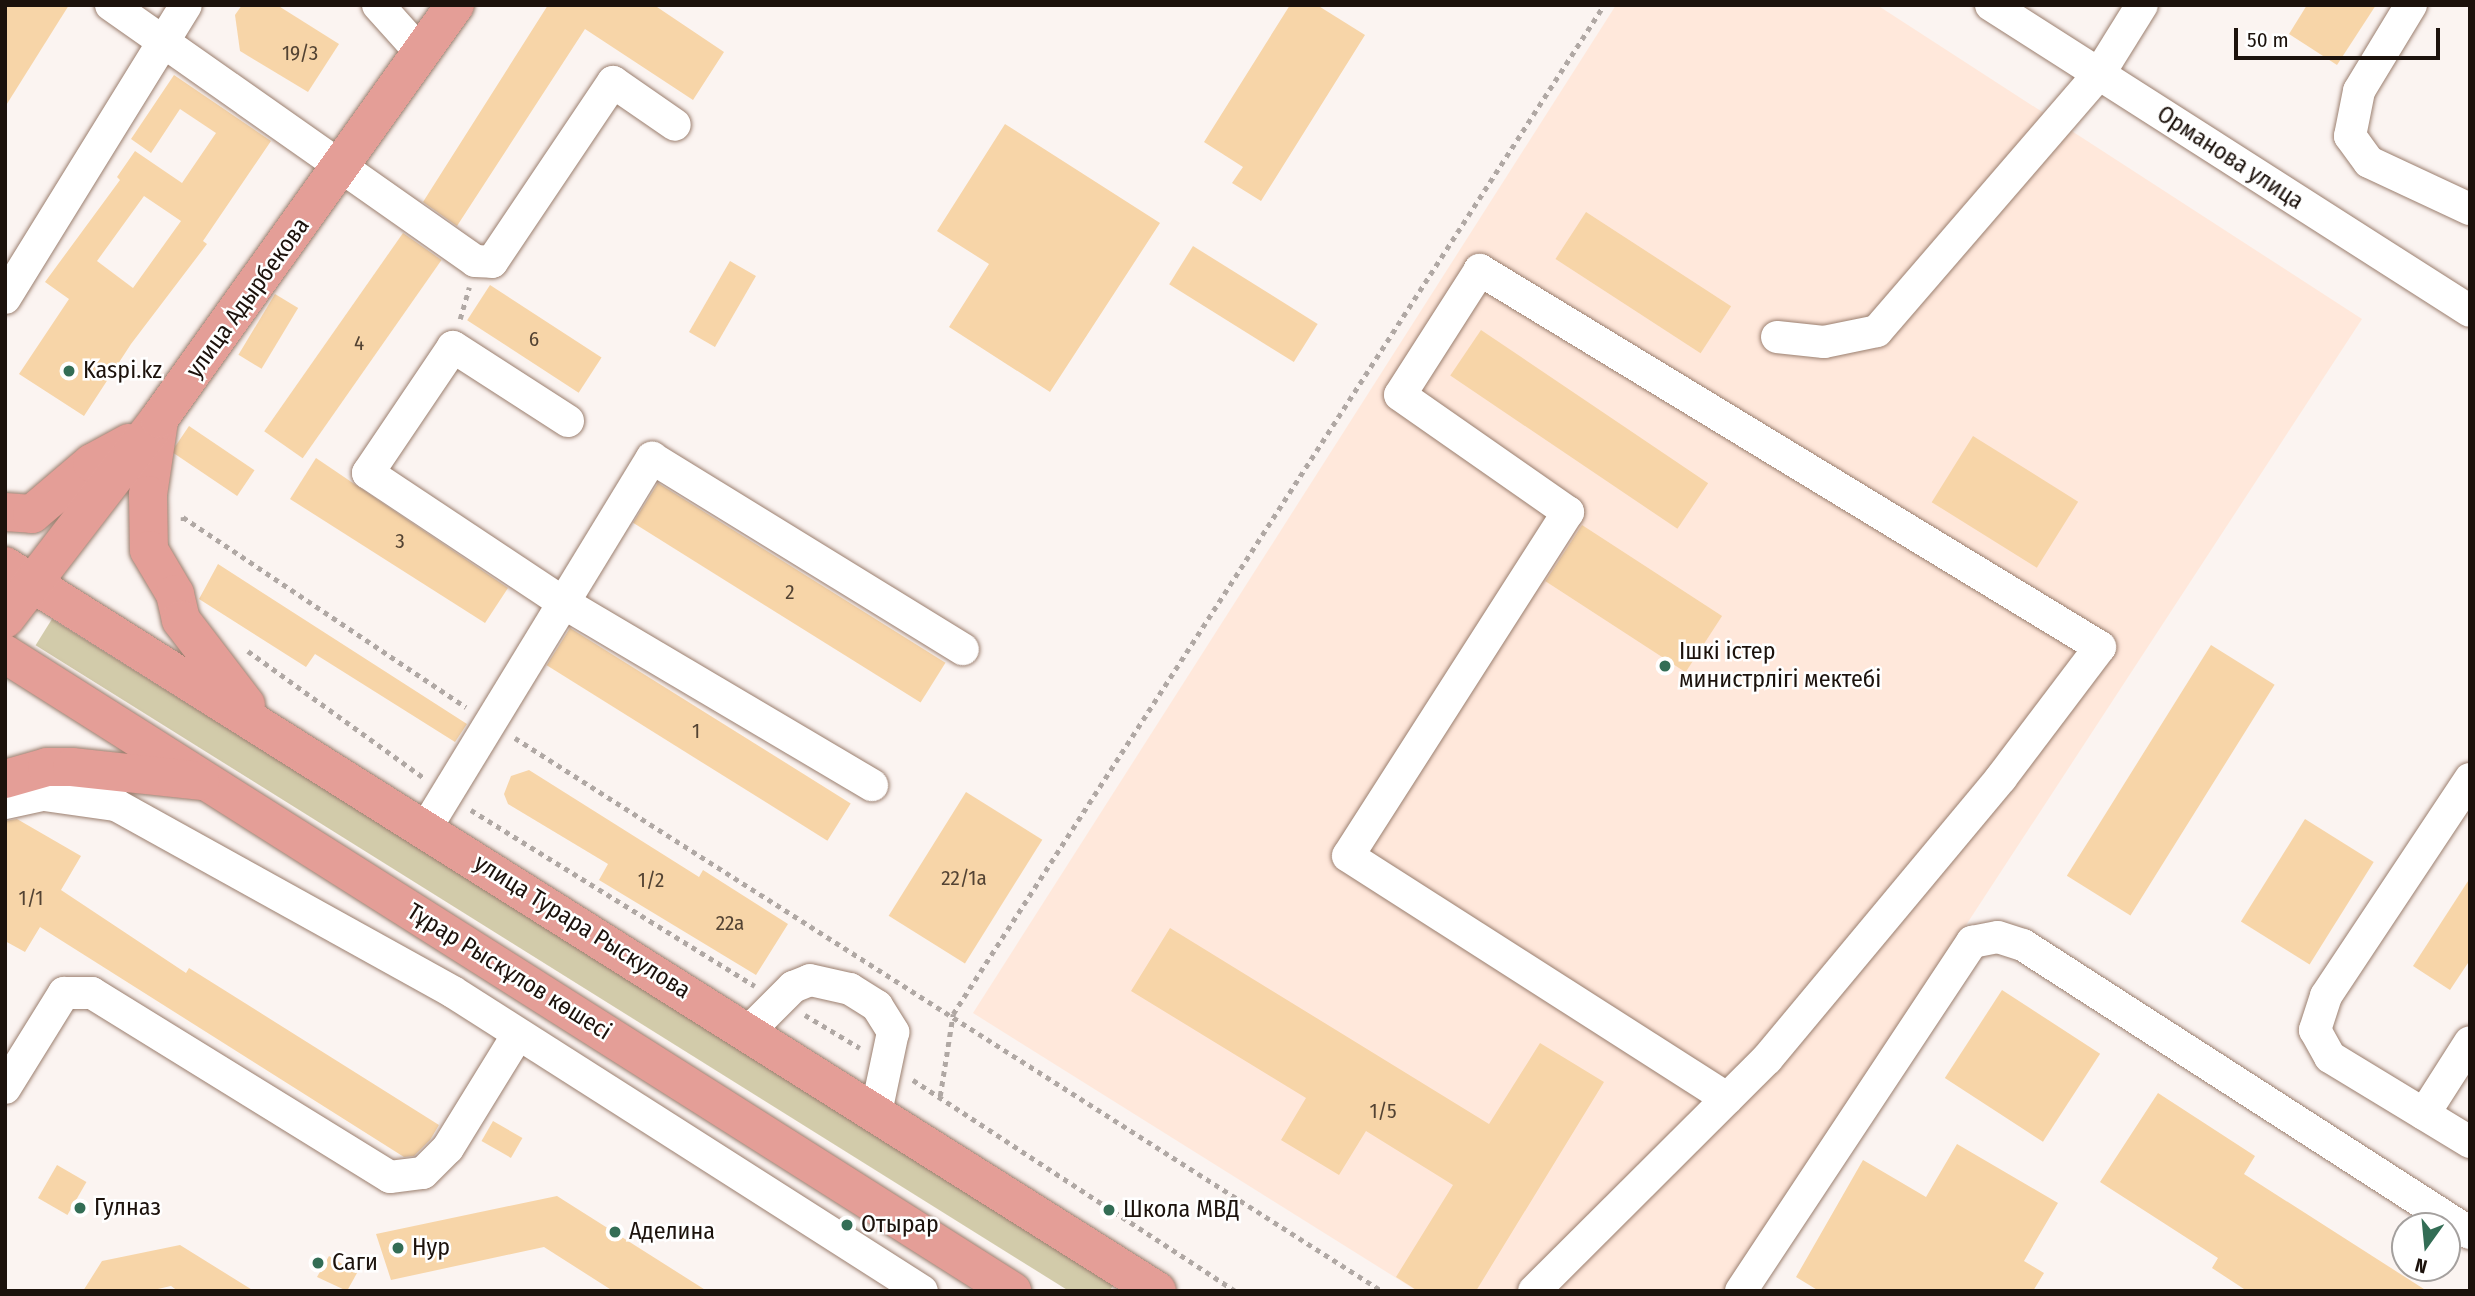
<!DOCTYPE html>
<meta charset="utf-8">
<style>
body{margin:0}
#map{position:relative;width:2475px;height:1296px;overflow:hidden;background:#fbf4f1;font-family:"Fira Sans Condensed",sans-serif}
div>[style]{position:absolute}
.built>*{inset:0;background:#ffe8db}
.green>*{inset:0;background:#d2cbaa;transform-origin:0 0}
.building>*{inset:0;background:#f7d5a8;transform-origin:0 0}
.path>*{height:4.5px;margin-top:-2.25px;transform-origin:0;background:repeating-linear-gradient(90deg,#b0a8a4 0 5px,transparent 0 10px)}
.roads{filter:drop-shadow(0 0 2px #9b7f6f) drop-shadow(0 0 2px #9b7f6f)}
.minor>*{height:32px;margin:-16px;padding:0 16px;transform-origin:16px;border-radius:16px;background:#fff}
.major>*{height:38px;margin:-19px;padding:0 19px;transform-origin:19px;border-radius:19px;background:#e49e97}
.dots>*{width:19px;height:19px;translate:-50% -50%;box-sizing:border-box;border:4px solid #fff;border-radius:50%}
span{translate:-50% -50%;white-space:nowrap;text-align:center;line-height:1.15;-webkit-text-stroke:5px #fff;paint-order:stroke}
.number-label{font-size:21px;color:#534333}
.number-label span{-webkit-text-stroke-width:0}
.street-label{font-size:24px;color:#1c120c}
.poi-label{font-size:24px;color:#1c120c}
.left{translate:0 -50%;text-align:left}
.frame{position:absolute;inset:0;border:7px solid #1c120c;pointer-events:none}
.north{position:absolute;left:2391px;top:1212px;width:70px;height:70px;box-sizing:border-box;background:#fff;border:2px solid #a4a09e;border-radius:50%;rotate:195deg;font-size:19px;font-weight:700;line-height:28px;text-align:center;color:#1c120c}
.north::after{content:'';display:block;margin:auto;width:24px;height:32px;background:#336d55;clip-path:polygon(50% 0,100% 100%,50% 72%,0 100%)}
.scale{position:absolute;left:2234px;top:28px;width:206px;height:32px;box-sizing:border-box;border:4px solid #1c120c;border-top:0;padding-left:9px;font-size:21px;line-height:24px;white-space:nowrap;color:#1c120c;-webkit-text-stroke:5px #fff;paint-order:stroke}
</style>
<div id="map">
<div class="built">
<i style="clip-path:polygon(1616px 5px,1877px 5px,2362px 319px,1727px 1291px,1417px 1291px,973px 1013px)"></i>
</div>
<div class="green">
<i style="left:52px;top:619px;width:1253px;height:31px;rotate:32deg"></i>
</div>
<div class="building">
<i style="clip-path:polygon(5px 5px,69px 5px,5px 107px)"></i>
<i style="clip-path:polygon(242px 5px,277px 5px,339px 44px,308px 92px,240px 51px,235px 15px)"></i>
<i style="clip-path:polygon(548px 5px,654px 5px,724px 52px,693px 100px,585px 29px,457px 226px,423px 202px)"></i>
<i style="clip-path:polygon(1290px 5px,1317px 5px,1365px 35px,1261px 201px,1232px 183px,1243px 167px,1204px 142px)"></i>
<i style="clip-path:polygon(2307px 5px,2376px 5px,2337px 65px,2289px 34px)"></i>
<i style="clip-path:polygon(evenodd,174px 75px,271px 141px,203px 241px,207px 244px,131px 344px,84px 416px,19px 374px,69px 299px,45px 282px,120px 180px,117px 177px,135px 151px,182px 183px,216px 133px,180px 109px,151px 153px,131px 139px,174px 75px,144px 196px,181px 221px,133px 288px,97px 261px,144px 196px)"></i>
<i style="clip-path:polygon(1005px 124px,1160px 223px,1050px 392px,949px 327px,989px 264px,937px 231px)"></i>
<i style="left:1586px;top:212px;width:173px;height:56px;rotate:33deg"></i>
<i style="left:403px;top:233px;width:47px;height:242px;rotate:35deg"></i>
<i style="left:1193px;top:246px;width:147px;height:45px;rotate:32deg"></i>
<i style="left:730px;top:261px;width:30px;height:82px;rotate:30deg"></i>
<i style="left:490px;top:285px;width:133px;height:42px;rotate:33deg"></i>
<i style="left:275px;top:294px;width:27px;height:71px;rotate:31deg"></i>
<i style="left:1481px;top:330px;width:274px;height:55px;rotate:34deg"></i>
<i style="left:189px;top:426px;width:79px;height:31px;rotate:34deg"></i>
<i style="left:1973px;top:436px;width:124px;height:78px;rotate:32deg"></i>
<i style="clip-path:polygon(316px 458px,508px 588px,485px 623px,290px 499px)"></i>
<i style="left:658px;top:483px;width:339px;height:47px;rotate:32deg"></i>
<i style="left:1582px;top:525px;width:167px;height:67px;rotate:33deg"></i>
<i style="clip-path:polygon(218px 564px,467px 724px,455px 742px,315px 654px,306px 667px,199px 599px)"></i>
<i style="left:570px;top:628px;width:331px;height:44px;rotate:32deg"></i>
<i style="left:2211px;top:645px;width:75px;height:272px;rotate:32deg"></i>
<i style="clip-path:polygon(529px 770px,699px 877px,703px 870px,788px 924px,756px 975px,599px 880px,608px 864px,508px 804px,504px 794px,511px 776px)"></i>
<i style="left:966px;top:792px;width:90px;height:146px;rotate:32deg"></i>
<i style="clip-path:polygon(17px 819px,81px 856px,61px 890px,186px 973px,189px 968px,439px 1125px,430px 1140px,414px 1156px,404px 1157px,40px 927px,25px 952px,5px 941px,5px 821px)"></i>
<i style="left:2305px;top:819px;width:81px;height:121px;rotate:32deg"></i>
<i style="clip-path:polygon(2470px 878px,2470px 960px,2450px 990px,2413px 966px)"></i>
<i style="clip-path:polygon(1170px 928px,1489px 1124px,1540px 1043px,1604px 1082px,1476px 1291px,1418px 1291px,1396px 1277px,1453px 1185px,1366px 1131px,1339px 1175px,1281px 1140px,1306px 1098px,1131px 991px)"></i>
<i style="left:2002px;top:990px;width:117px;height:105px;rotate:33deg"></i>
<i style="clip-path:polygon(2158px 1093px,2255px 1156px,2244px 1174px,2427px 1291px,2247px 1291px,2212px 1268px,2218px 1258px,2100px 1182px)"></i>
<i style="left:493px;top:1121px;width:34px;height:23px;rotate:30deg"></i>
<i style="clip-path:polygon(1957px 1144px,2058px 1203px,2024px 1261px,2044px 1273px,2033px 1291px,1819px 1291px,1796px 1277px,1863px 1160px,1926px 1197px)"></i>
<i style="left:57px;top:1165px;width:34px;height:38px;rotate:30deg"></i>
<i style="clip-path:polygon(557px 1196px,707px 1291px,613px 1291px,544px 1247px,391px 1280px,376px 1234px)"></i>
<i style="clip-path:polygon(180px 1245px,254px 1291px,178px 1291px,171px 1286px,149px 1291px,83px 1291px,102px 1261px)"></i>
<i style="clip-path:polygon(329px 1256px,357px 1273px,347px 1291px,317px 1277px)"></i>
</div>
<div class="path">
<i style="left:460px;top:319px;width:33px;rotate:-74deg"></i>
<i style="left:183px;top:521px;width:4px;rotate:-90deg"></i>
<i style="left:183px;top:517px;width:341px;rotate:33.9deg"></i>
<i style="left:248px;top:651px;width:216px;rotate:35.8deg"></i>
<i style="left:515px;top:738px;width:1028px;rotate:32.53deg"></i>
<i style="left:471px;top:810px;width:334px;rotate:31.8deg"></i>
<i style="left:805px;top:1015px;width:64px;rotate:31deg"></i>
<i style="left:913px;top:1080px;width:386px;rotate:33.2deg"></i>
<i style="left:940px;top:1096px;width:83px;rotate:-81deg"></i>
<i style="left:953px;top:1014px;width:1201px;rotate:-57.17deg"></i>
</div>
<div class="roads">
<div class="minor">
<i style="left:111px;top:5px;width:445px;rotate:35.1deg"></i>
<i style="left:475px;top:261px;width:17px;rotate:3deg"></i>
<i style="left:492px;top:262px;width:217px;rotate:-56.1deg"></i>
<i style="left:613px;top:82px;width:75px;rotate:34.7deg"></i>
<i style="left:378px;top:5px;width:66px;rotate:48.1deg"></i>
<i style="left:1991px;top:5px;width:568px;rotate:32.57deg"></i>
<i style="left:2411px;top:5px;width:100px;rotate:121.2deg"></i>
<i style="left:2359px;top:91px;width:46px;rotate:101.3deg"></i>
<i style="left:2350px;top:136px;width:32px;rotate:54deg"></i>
<i style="left:2369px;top:162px;width:111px;rotate:25deg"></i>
<i style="left:5px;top:298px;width:344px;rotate:-58.3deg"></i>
<i style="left:1777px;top:337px;width:47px;rotate:6.1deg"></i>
<i style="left:1824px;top:342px;width:54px;rotate:-11.7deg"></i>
<i style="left:1877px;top:331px;width:340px;rotate:-49.2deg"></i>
<i style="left:2099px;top:74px;width:81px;rotate:-58.1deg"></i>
<i style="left:568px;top:421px;width:137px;rotate:-147.2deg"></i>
<i style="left:453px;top:347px;width:152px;rotate:124deg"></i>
<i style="left:368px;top:473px;width:235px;rotate:33.6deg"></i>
<i style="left:564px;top:603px;width:358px;rotate:30.6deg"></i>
<i style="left:2470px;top:779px;width:260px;rotate:123.6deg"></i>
<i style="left:2326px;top:996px;width:36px;rotate:108deg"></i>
<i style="left:2315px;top:1030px;width:31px;rotate:61deg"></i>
<i style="left:2330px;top:1057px;width:164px;rotate:31.3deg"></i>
<i style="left:5px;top:803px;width:40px;rotate:-12deg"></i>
<i style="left:44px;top:795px;width:73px;rotate:7.9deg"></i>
<i style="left:116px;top:805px;width:385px;rotate:29deg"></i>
<i style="left:453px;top:992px;width:556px;rotate:32.52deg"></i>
<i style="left:426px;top:828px;width:434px;rotate:-58.6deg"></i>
<i style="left:652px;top:458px;width:365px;rotate:31.6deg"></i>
<i style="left:748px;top:1032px;width:64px;rotate:-45deg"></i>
<i style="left:793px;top:987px;width:18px;rotate:-22deg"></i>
<i style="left:810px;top:980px;width:41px;rotate:12.7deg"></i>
<i style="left:850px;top:989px;width:32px;rotate:32deg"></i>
<i style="left:877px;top:1006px;width:31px;rotate:58deg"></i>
<i style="left:893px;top:1032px;width:83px;rotate:101.9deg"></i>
<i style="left:5px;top:1088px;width:112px;rotate:-58.2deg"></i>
<i style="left:64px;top:993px;width:28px"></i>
<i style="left:92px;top:993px;width:350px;rotate:31.7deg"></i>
<i style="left:390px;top:1177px;width:33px;rotate:-7deg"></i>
<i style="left:423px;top:1173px;width:35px;rotate:-45deg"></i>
<i style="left:448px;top:1148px;width:132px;rotate:-58.4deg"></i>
<i style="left:2424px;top:1114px;width:85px;rotate:-57.4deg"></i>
<i style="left:1534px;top:1291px;width:329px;rotate:-44.9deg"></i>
<i style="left:1767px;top:1059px;width:366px;rotate:-50.2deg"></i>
<i style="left:2001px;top:778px;width:164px;rotate:-52.9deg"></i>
<i style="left:2100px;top:647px;width:726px;rotate:-148.7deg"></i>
<i style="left:1480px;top:270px;width:148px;rotate:122.6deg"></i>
<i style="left:1400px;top:395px;width:205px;rotate:34.9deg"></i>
<i style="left:1568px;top:512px;width:408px;rotate:122.6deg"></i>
<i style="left:1348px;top:856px;width:450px;rotate:32.6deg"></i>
<i style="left:1741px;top:1291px;width:419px;rotate:-56.5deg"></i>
<i style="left:1972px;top:942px;width:26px;rotate:-11deg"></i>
<i style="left:1998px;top:937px;width:26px;rotate:18deg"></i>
<i style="left:2023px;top:945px;width:532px;rotate:32.79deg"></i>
</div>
<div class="major">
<i style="left:159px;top:421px;width:75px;rotate:98.5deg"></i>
<i style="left:148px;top:495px;width:55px;rotate:89deg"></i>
<i style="left:149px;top:550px;width:51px;rotate:59.4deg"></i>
<i style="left:175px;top:594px;width:27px;rotate:77deg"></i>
<i style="left:181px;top:620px;width:107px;rotate:52.6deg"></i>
<i style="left:5px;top:512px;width:27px;rotate:4deg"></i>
<i style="left:32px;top:514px;width:79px;rotate:-40.4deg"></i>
<i style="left:92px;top:463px;width:42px;rotate:-28.4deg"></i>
<i style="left:5px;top:566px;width:1361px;rotate:32.18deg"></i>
<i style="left:5px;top:619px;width:252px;rotate:-52.4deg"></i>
<i style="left:159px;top:419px;width:509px;rotate:-54.44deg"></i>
<i style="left:5px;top:654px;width:1192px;rotate:32.32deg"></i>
<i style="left:5px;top:779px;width:44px;rotate:-15.9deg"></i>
<i style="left:47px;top:767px;width:25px"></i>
<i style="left:72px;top:767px;width:129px;rotate:6.2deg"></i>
</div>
</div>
<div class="dots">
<i style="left:69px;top:371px;background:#336d55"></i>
<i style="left:1665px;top:666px;background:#336d55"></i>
<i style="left:80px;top:1208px;background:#336d55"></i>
<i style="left:1109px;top:1210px;background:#336d55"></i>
<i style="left:847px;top:1225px;background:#336d55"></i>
<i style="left:615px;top:1232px;background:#336d55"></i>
<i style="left:398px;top:1248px;background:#336d55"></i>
<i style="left:318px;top:1263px;background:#336d55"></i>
</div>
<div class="number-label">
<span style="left:300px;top:53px">19/3</span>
<span style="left:534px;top:339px">6</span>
<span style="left:359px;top:343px">4</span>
<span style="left:400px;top:541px">3</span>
<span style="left:790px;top:592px">2</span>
<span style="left:696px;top:731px">1</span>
<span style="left:964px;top:878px">22/1а</span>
<span style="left:651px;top:880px">1/2</span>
<span style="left:31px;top:898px">1/1</span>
<span style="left:730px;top:923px">22а</span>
<span style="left:1383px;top:1111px">1/5</span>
</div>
<div class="street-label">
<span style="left:2230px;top:158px;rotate:33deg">Орманова улица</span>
<span style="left:248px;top:298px;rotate:-54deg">улица Адырбекова</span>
<span style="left:582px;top:927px;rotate:32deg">улица Турара Рыскулова</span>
<span style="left:509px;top:972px;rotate:32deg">Тұрар Рыскұлов көшесі</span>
</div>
<div class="poi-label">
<span class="left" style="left:83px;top:371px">Kaspi.kz</span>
<span class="left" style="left:1679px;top:666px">Ішкі істер<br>министрлігі мектебі</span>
<span class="left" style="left:94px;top:1208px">Гулназ</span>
<span class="left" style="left:1123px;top:1210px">Школа МВД</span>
<span class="left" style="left:861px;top:1225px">Отырар</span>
<span class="left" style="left:629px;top:1232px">Аделина</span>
<span class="left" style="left:412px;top:1248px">Нур</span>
<span class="left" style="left:332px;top:1263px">Саги</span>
</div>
<div class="frame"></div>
<div class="north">N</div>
<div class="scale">50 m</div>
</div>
